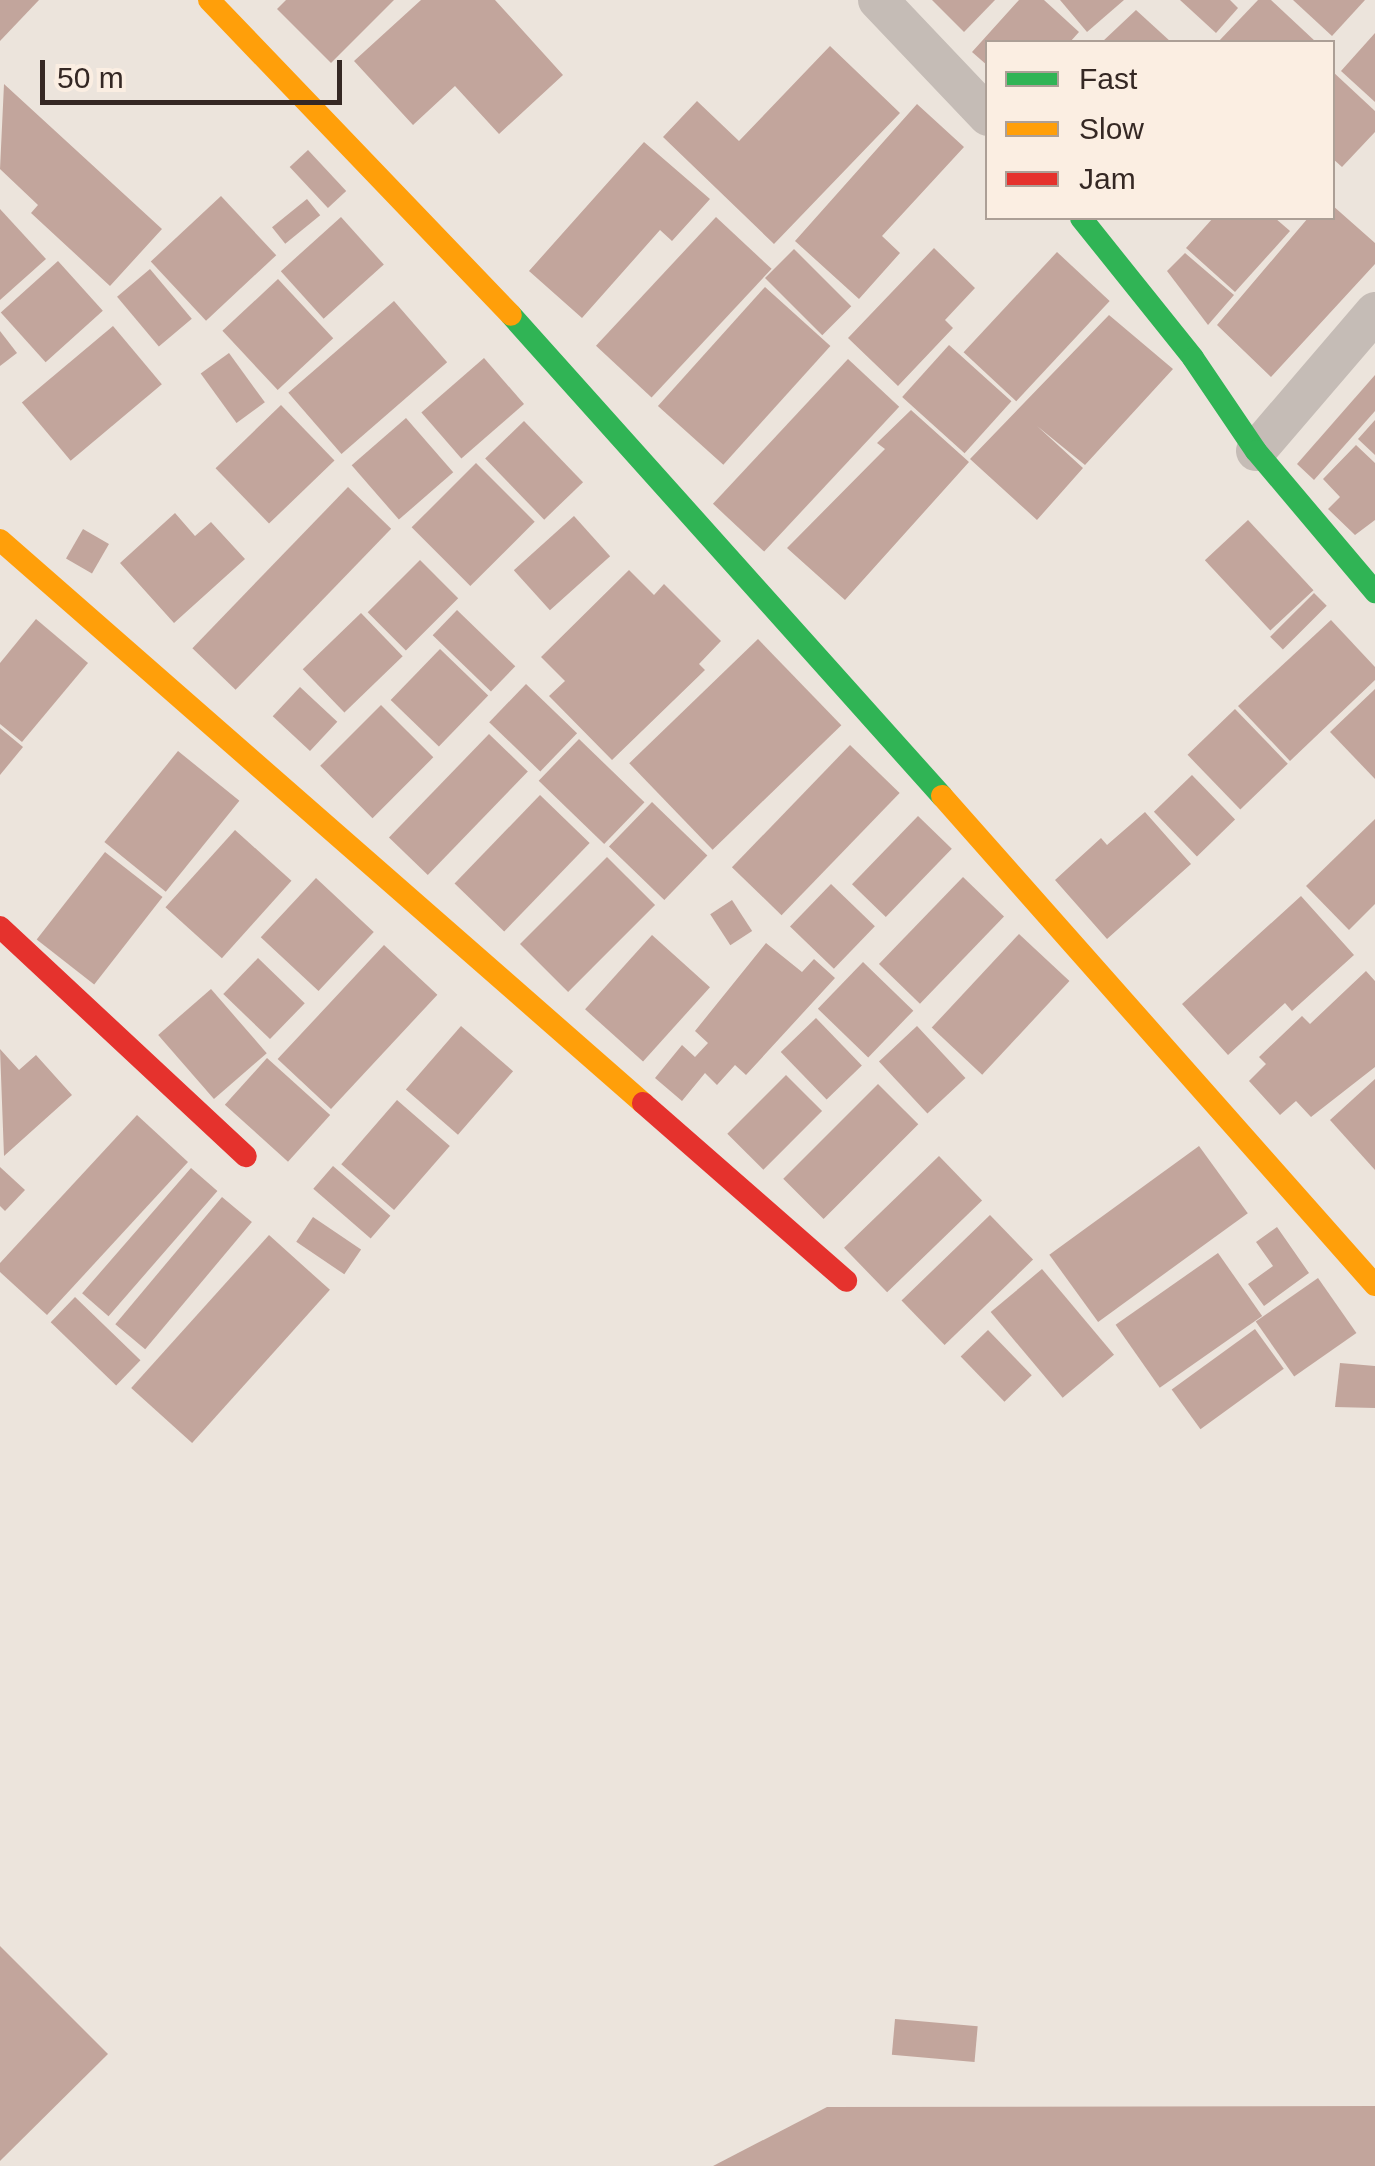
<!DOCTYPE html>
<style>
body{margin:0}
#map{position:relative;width:1375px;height:2166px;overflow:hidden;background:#ece4dc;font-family:Helvetica,sans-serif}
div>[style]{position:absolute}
.building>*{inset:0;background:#c2a59c;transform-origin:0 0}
.street>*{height:40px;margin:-20px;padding:0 20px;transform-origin:20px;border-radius:20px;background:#c5bcb6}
.fast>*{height:22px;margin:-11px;padding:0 11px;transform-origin:11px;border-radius:11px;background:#30b455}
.slow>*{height:22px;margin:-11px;padding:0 11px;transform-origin:11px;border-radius:11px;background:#ff9f0a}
.jam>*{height:22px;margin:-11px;padding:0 11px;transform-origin:11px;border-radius:11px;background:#e5322d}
span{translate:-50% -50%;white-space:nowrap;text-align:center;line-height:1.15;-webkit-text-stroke:10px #fbeee2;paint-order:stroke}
.legend{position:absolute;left:985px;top:40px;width:350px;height:180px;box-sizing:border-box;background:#fbeee2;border:2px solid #ac9f96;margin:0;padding:12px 18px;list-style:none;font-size:30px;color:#352824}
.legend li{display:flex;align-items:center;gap:20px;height:50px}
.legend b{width:50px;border:2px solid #ac9f96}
.scale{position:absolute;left:40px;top:60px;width:302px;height:45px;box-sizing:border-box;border:5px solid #352824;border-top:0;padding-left:12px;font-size:30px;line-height:35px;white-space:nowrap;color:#352824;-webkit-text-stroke:8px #fbeee2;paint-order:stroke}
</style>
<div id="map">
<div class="building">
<i style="clip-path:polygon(0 0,39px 0,0 41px)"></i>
<i style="clip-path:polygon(286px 0,394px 0,331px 63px,277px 9px)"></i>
<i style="clip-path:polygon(421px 0,495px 0,563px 75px,499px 134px,455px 86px,413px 125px,354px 61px)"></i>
<i style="clip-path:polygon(932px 0,995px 0,964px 32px)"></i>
<i style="clip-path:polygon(1019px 0,1044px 0,1079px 32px,1070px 42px,988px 42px,988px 66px,972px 52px)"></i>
<i style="clip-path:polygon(1060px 0,1124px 0,1087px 32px)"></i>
<i style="clip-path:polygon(1180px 0,1230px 0,1238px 8px,1216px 33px)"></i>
<i style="clip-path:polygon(1258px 0,1271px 0,1316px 42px,1218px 42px)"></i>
<i style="clip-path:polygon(1293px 0,1365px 0,1332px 36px)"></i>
<i style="clip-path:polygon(1136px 10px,1171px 42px,1102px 42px)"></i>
<i style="clip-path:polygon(1375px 33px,1375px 102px,1341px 71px)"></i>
<i style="clip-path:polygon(830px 46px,900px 113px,774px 244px,663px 137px,697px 101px,739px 141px)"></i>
<i style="clip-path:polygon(1332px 71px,1375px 111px,1375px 132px,1342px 167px,1332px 158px)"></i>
<i style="clip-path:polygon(4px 84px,162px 229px,110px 286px,31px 213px,38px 205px,0 169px)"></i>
<i style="clip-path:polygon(917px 104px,964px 147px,882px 236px,900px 253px,859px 299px,795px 241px)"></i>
<i style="clip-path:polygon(644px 142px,710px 199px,672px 241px,660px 230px,582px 318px,529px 271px)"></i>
<i style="left:308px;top:150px;width:56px;height:25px;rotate:47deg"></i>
<i style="left:221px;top:196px;width:81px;height:96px;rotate:47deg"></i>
<i style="left:307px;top:199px;width:21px;height:45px;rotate:51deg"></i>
<i style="clip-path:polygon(1332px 205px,1375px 243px,1375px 264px,1271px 377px,1217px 325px,1308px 218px,1332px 218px)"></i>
<i style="clip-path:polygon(0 209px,46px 259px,0 300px)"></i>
<i style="left:341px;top:217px;width:64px;height:81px;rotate:48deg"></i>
<i style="left:716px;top:217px;width:76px;height:176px;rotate:43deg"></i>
<i style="clip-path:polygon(1213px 218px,1275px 218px,1290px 231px,1235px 292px,1186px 248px)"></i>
<i style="clip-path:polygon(934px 248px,975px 288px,945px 320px,953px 328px,898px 386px,848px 338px)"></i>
<i style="left:794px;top:249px;width:81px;height:41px;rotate:45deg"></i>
<i style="left:1057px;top:252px;width:72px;height:137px;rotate:43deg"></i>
<i style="clip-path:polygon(1185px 253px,1234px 295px,1208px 325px,1167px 271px)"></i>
<i style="left:58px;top:261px;width:67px;height:77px;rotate:48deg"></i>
<i style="left:150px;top:269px;width:65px;height:43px;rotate:50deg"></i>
<i style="left:278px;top:279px;width:81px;height:76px;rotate:47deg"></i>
<i style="left:765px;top:287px;width:88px;height:160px;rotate:42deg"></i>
<i style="left:394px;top:301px;width:81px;height:140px;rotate:49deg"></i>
<i style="clip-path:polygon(1109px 315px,1173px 369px,1085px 465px,1037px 426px,1083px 468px,1037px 520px,970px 459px)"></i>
<i style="left:113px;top:326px;width:76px;height:119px;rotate:50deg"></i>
<i style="clip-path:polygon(0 331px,17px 353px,0 366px)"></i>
<i style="left:949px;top:345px;width:84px;height:70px;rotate:42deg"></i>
<i style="left:229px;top:353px;width:61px;height:35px;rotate:54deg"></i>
<i style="left:484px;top:358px;width:61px;height:83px;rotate:49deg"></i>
<i style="left:848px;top:359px;width:70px;height:198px;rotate:43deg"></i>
<i style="clip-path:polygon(1375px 375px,1375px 411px,1314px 480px,1297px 464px)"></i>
<i style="left:281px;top:405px;width:77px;height:91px;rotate:46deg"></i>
<i style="clip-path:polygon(911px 410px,969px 462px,845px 600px,787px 548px,885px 449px,877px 443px)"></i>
<i style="left:406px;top:418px;width:72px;height:72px;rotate:49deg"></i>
<i style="clip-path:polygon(1375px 420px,1375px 455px,1358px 439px)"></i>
<i style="left:524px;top:421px;width:85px;height:54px;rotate:46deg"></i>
<i style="clip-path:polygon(1356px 445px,1375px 463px,1375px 520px,1355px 535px,1328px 509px,1340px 497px,1323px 479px)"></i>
<i style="left:476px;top:463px;width:83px;height:91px;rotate:45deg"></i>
<i style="left:348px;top:487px;width:60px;height:224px;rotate:44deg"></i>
<i style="clip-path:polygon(175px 513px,195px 536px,211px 522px,245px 559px,174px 623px,120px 563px)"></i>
<i style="left:574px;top:516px;width:54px;height:81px;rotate:48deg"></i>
<i style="left:1248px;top:520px;width:96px;height:59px;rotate:47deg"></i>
<i style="left:83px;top:529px;width:30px;height:34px;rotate:30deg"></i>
<i style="left:420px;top:560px;width:54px;height:74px;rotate:45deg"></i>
<i style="clip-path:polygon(629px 570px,654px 595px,664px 584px,721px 641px,699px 664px,705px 670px,612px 760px,549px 696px,565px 681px,541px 657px)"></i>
<i style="left:1314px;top:593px;width:18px;height:62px;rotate:45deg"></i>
<i style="left:457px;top:610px;width:81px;height:35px;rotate:44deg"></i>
<i style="left:361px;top:613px;width:60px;height:81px;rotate:46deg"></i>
<i style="clip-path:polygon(36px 619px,88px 663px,22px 742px,0 724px,0 663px)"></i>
<i style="clip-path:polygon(1331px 620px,1375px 667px,1375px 680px,1290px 761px,1238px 706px)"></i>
<i style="left:758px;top:639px;width:120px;height:179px;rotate:46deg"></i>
<i style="left:440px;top:649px;width:67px;height:71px;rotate:44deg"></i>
<i style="left:526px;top:684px;width:71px;height:53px;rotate:44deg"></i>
<i style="left:300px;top:687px;width:51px;height:40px;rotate:43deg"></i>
<i style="clip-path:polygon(1375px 689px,1375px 779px,1330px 732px)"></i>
<i style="left:381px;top:705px;width:74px;height:86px;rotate:45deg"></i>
<i style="left:1235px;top:709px;width:76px;height:66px;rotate:46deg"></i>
<i style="clip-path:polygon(0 728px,23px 747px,0 775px)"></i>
<i style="left:489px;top:734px;width:54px;height:144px;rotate:44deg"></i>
<i style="left:579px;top:739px;width:91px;height:58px;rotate:44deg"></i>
<i style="left:850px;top:745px;width:69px;height:170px;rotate:44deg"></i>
<i style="left:178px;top:751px;width:79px;height:117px;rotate:39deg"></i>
<i style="left:1192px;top:775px;width:62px;height:53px;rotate:46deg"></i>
<i style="left:540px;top:795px;width:69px;height:123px;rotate:44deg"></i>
<i style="left:652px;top:802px;width:77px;height:62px;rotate:44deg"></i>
<i style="clip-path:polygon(1145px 812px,1191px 864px,1107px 939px,1055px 880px,1101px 838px,1107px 845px)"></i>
<i style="left:918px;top:816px;width:47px;height:95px;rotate:44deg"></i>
<i style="clip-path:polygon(1375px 819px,1375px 904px,1349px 930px,1306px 886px)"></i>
<i style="left:235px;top:830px;width:76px;height:104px;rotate:42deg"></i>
<i style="left:105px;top:852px;width:73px;height:111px;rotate:38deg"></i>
<i style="left:607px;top:857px;width:68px;height:123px;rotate:45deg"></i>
<i style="left:963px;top:877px;width:57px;height:121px;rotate:44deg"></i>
<i style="left:316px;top:878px;width:79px;height:81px;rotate:43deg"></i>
<i style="left:831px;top:884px;width:61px;height:59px;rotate:44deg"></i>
<i style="clip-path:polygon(1301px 896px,1354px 955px,1292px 1011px,1285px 1003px,1228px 1055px,1182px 1004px)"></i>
<i style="left:732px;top:900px;width:37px;height:26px;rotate:57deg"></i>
<i style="left:1019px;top:934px;width:69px;height:128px;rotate:43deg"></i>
<i style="left:652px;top:935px;width:78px;height:100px;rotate:42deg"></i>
<i style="clip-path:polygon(766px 943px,802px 972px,814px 959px,835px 978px,746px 1075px,735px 1065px,717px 1085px,705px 1073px,682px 1101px,655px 1078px,682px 1045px,695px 1057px,708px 1043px,695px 1031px)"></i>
<i style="left:384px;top:945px;width:73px;height:156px;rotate:43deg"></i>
<i style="left:258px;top:958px;width:65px;height:50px;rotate:44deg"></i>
<i style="left:863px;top:962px;width:70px;height:65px;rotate:44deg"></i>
<i style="clip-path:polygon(1366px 971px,1375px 981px,1375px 1067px,1311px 1117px,1296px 1101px,1280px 1115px,1249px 1081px,1266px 1064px,1259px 1057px,1302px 1016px,1310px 1024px)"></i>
<i style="left:211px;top:989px;width:85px;height:70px;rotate:49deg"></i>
<i style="left:816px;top:1018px;width:66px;height:49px;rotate:46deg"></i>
<i style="left:461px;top:1026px;width:69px;height:84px;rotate:41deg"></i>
<i style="left:917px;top:1026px;width:71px;height:52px;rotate:47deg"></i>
<i style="clip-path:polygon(0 1049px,19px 1070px,36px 1055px,72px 1095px,4px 1156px)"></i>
<i style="left:267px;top:1058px;width:85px;height:63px;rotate:42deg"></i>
<i style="left:786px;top:1075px;width:51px;height:83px;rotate:45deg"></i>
<i style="clip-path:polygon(1375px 1079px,1375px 1170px,1330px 1120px)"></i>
<i style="left:878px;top:1084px;width:57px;height:134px;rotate:45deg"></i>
<i style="left:397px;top:1100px;width:70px;height:85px;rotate:41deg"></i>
<i style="clip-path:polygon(137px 1115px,188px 1162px,47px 1315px,0 1272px,0 1263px)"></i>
<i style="left:1199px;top:1146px;width:83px;height:185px;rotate:54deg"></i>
<i style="left:939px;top:1156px;width:62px;height:132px;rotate:46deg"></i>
<i style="left:333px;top:1166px;width:76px;height:30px;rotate:41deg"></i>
<i style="clip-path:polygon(0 1167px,25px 1190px,5px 1211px,0 1206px)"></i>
<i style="left:191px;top:1168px;width:35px;height:166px;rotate:41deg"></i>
<i style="left:222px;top:1197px;width:39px;height:166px;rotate:40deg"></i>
<i style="left:990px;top:1215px;width:62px;height:123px;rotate:46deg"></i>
<i style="left:313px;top:1217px;width:58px;height:30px;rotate:34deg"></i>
<i style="clip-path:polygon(1277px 1227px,1309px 1273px,1264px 1306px,1248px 1284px,1273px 1266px,1256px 1242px)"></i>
<i style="left:269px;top:1235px;width:82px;height:206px;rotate:42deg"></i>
<i style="left:1218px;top:1253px;width:77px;height:125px;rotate:55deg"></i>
<i style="left:1042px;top:1269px;width:112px;height:67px;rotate:50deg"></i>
<i style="left:1318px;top:1278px;width:67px;height:76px;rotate:55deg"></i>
<i style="left:75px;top:1297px;width:91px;height:35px;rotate:44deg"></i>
<i style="left:1255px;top:1329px;width:49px;height:103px;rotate:54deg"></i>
<i style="left:988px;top:1330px;width:63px;height:38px;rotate:46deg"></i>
<i style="clip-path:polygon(1340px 1363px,1375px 1366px,1375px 1408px,1335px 1407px)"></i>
<i style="clip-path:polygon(0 1946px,108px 2054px,0 2161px)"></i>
<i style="left:895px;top:2019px;width:83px;height:36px;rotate:5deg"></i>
<i style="clip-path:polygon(1375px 2106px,1375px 2166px,713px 2166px,827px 2107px)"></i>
</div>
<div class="street">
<i style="left:878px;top:0;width:160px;rotate:46.5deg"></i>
<i style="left:1256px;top:451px;width:183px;rotate:-49.4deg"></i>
</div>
<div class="fast">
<i style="left:1081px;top:218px;width:179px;rotate:51.3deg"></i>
<i style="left:1193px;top:358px;width:112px;rotate:55.9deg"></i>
<i style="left:1256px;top:451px;width:185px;rotate:49.8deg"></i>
<i style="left:511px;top:315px;width:646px;rotate:48.14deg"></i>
</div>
<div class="slow">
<i style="left:209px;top:0;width:436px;rotate:46.2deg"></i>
<i style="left:0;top:540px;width:855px;rotate:41.2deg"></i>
<i style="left:942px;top:796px;width:653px;rotate:48.48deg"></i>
</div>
<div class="jam">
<i style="left:0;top:927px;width:336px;rotate:43deg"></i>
<i style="left:643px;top:1103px;width:270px;rotate:41.2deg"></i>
</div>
<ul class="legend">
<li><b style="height:12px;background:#30b455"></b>Fast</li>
<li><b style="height:12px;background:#ff9f0a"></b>Slow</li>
<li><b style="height:12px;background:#e5322d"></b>Jam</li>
</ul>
<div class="scale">50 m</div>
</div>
